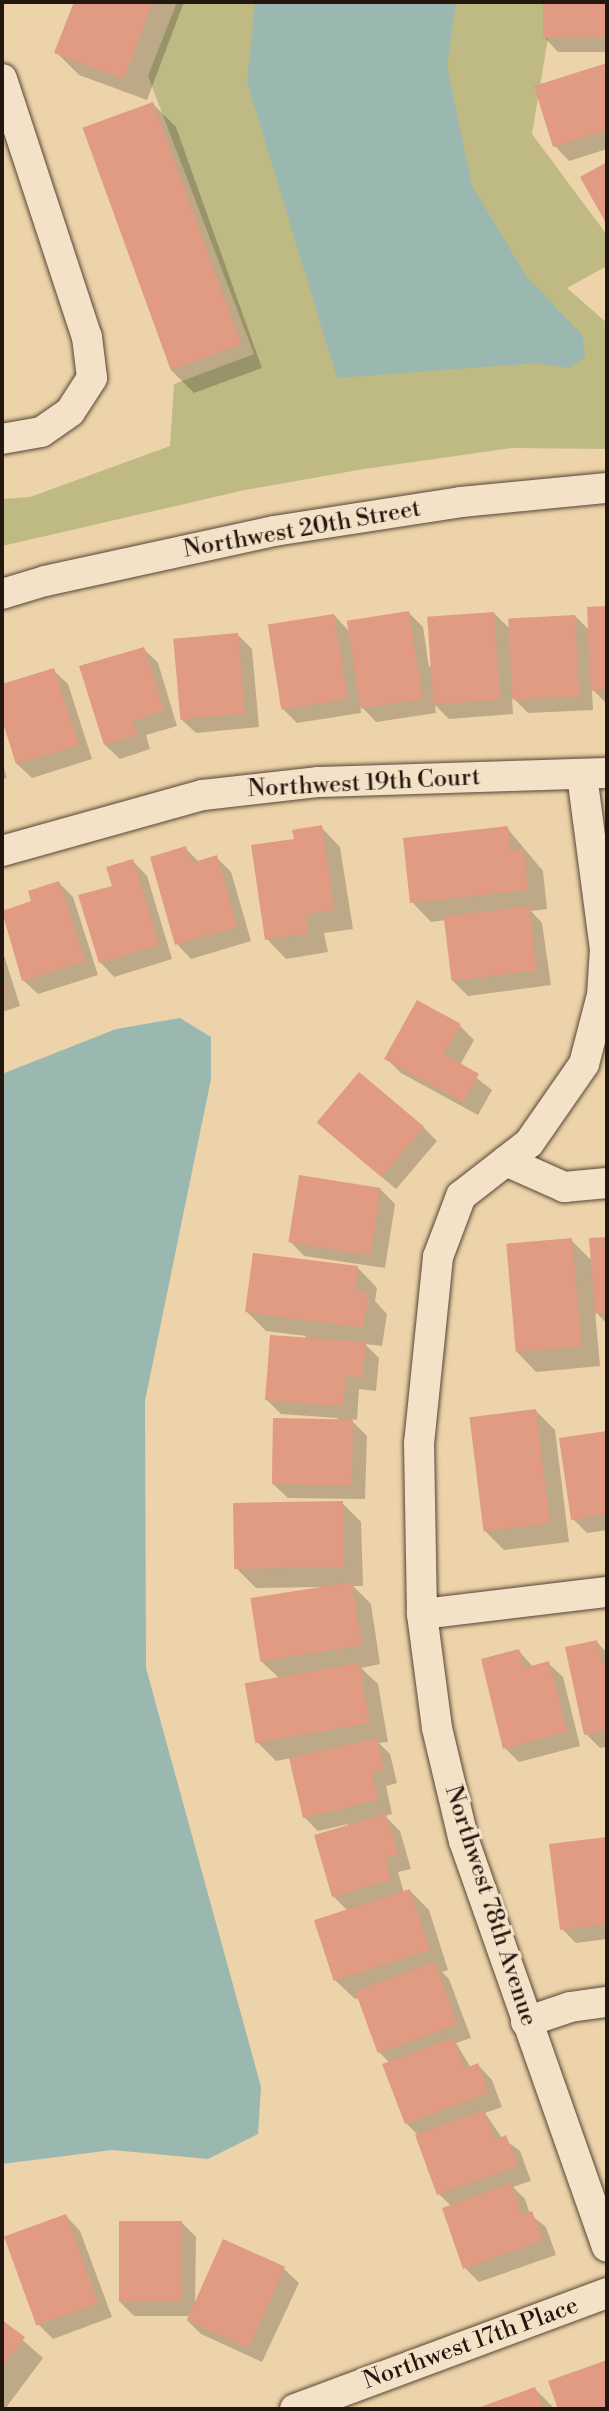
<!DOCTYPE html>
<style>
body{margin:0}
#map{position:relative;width:609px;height:2411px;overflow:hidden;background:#edd3a9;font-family:"Libre Bodoni",serif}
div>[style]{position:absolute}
.green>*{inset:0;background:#bfba84}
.water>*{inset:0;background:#9ab7b0}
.shadow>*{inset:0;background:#0003}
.building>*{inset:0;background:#e09b82;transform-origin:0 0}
.roads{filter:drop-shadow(0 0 2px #564636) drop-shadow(0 0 2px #564636)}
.street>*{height:30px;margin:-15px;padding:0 15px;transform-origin:15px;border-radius:15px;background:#f3e2c7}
span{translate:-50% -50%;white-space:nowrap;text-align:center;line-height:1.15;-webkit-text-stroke:6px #f3e2c7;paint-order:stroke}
.street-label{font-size:24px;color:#24170f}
.frame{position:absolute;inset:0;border:4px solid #24170f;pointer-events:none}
</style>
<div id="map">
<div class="green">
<i style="clip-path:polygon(177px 2px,554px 2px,532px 134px,607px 235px,607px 266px,567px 288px,607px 323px,607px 449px,512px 448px,364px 469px,245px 490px,2px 546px,2px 499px,30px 497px,170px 446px,174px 384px,254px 354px,148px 76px)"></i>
</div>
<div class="water">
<i style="clip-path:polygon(255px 2px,456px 2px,447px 66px,472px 186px,527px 277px,583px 336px,585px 357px,569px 368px,537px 363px,337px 378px,247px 82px)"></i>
<i style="clip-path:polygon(180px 1018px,211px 1037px,211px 1079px,145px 1401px,146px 1668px,261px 2087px,258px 2134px,208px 2159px,112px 2150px,2px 2164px,2px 1074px,116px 1029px)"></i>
</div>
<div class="shadow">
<i style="clip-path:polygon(76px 2px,184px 2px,147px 100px,79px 75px,56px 52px)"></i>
<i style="clip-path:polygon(545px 2px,607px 2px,607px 52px,558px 52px,544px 37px)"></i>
<i style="clip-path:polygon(607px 65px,607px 149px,569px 161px,555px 146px,537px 87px)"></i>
<i style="clip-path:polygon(153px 104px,176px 127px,262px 368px,194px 393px,171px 370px)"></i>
<i style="clip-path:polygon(607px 608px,607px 704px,592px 689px,593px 710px,528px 713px,512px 697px,513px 714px,449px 719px,435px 705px,436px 713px,376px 722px,360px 705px,361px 713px,297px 723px,283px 709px,334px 615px,350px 632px,409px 613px,423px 627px,429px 667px,494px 613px,511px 630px,575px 616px,590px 631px,588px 609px)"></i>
<i style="clip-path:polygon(238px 635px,252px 649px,259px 727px,196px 733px,181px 719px)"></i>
<i style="clip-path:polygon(144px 649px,158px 663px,177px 726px,146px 735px,150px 749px,120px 759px,105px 745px)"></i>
<i style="clip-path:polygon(53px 670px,68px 684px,92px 759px,32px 778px,17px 764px,2px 715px,2px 686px)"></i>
<i style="clip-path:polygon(2px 761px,7px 778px,2px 779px)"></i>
<i style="clip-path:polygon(321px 827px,340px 847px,353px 929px,324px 933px,328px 952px,286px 959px,267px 939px,296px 840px)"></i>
<i style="clip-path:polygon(507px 828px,543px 871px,547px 909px,531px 911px,542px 923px,551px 985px,468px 996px,453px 981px,446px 920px,431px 922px,412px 902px)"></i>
<i style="clip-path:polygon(185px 848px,199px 862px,216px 857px,231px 872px,251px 941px,191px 959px,177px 944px)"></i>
<i style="clip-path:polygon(133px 861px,147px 876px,172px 959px,114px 977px,100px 962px,114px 887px)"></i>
<i style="clip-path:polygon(59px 883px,73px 897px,98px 975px,38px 994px,23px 980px,2px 912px,33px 902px)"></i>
<i style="clip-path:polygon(2px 949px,20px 1006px,2px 1012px)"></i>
<i style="clip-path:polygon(460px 1026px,474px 1040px,460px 1065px,492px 1090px,478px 1115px,401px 1073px,386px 1058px)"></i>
<i style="clip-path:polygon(423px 1127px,437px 1141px,396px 1189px,333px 1136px)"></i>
<i style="clip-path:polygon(381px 1190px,395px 1204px,385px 1268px,304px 1256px,290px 1241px)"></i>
<i style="clip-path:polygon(607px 1239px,607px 1324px,595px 1311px,600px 1366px,536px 1372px,517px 1352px,571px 1240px,593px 1262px,591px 1240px)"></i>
<i style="clip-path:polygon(358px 1268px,377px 1288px,375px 1301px,387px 1314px,382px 1346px,365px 1344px,379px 1358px,376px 1391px,359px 1389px,357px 1420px,350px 1419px,367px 1436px,365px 1499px,288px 1498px,273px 1484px,338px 1418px,281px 1414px,267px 1400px,306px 1336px,266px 1331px,247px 1312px)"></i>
<i style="clip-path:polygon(536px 1411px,555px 1430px,569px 1542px,504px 1550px,484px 1530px)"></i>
<i style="clip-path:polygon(607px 1433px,607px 1530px,587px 1533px,573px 1519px,561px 1440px)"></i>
<i style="clip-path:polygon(342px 1503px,361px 1522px,363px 1586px,353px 1586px,371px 1604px,380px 1664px,361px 1668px,378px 1684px,388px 1742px,379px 1743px,390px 1754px,397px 1783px,386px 1786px,392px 1814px,385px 1816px,400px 1831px,411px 1869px,398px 1872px,404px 1893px,410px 1891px,429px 1910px,448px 1970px,442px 1972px,449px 1979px,471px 2038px,456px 2043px,471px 2068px,478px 2065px,492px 2080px,502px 2107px,485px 2113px,502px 2138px,520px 2151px,531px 2181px,513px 2187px,525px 2199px,530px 2214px,546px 2227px,556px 2255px,479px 2282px,465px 2268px,451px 2206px,439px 2194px,417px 2134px,406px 2123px,390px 2063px,379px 2052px,359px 1998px,355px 1999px,335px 1980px,348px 1911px,333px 1896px,348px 1824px,318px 1831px,304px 1817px,291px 1758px,276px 1761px,256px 1741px,279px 1678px,261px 1661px,320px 1587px,256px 1588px,237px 1569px)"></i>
<i style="clip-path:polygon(596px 1641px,607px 1653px,607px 1747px,600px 1748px,586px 1734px)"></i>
<i style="clip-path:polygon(519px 1651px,533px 1667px,548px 1663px,563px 1677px,580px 1746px,519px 1762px,505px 1748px)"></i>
<i style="clip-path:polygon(607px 1839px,607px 1939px,576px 1943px,562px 1929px,551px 1846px)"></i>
<i style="clip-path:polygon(66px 2216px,80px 2231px,112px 2317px,53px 2339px,39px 2325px)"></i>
<i style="clip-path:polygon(182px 2223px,196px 2237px,195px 2303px,224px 2241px,284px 2269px,299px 2283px,262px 2362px,201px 2334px,187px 2320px,189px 2316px,134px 2316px,119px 2301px)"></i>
<i style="clip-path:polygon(2px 2322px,43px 2358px,5px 2409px,2px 2409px)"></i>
<i style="clip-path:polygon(535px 2389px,555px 2409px,479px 2409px)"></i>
</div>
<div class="building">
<i style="clip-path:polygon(74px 2px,153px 2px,124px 79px,54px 53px)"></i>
<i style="left:543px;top:2px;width:64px;height:36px"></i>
<i style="clip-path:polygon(607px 63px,607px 131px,553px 147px,534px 86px)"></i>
<i style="left:153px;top:102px;width:258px;height:75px;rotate:70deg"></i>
<i style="clip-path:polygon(607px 162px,607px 225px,580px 177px)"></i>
<i style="clip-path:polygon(607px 606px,607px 690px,591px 691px,587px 607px)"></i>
<i style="left:409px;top:611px;width:89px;height:63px;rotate:81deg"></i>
<i style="left:494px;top:612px;width:88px;height:67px;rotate:86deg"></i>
<i style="left:334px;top:614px;width:86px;height:67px;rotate:81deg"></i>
<i style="left:575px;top:615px;width:81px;height:67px;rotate:87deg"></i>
<i style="left:238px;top:633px;width:81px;height:65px;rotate:85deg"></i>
<i style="clip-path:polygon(144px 647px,164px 711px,133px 721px,137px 735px,104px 745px,79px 666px)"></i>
<i style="clip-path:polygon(54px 668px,79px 745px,16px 764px,2px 720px,2px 684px)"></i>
<i style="clip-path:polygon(322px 825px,334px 910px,306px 914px,309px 933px,265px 940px,251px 845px,294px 839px,292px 830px)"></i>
<i style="clip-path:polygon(508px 826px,510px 851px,524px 850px,528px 890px,410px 903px,403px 838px)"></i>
<i style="clip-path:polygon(186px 846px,191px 863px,217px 855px,237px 927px,175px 945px,150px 857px)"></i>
<i style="clip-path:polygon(133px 859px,159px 945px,99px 963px,78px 895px,112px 886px,106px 867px)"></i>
<i style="clip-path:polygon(59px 881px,85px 961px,22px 981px,2px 911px,31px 901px,28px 891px)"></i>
<i style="left:529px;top:906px;width:65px;height:86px;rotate:83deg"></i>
<i style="clip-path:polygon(2px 977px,7px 992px,2px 994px)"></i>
<i style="clip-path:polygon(417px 1000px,461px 1024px,444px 1054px,479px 1074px,463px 1102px,384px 1059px)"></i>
<i style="left:359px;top:1072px;width:85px;height:66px;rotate:40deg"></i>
<i style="left:299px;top:1175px;width:83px;height:68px;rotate:9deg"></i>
<i style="clip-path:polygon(607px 1237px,607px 1313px,595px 1314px,589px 1238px)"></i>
<i style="left:572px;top:1238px;width:109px;height:66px;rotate:85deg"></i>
<i style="clip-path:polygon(253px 1253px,358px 1266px,355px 1291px,369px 1293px,363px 1328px,245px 1312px)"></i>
<i style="clip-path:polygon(270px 1335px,366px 1342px,362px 1377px,346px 1376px,343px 1406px,265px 1400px)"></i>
<i style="left:536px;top:1409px;width:115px;height:67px;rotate:83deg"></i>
<i style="left:273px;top:1418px;width:80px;height:66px;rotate:1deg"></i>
<i style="clip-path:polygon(607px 1431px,607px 1514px,571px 1520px,559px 1438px)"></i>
<i style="left:343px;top:1501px;width:66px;height:110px;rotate:89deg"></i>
<i style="left:352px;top:1582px;width:64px;height:103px;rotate:81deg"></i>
<i style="clip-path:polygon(597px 1640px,601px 1662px,607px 1660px,607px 1730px,584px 1735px,565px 1647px)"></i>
<i style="clip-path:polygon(519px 1649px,524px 1668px,549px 1661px,567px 1732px,503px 1749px,481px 1659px)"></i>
<i style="left:359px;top:1663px;width:61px;height:116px;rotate:80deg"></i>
<i style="clip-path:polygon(377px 1738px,384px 1769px,372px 1772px,378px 1800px,303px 1818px,289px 1758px)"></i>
<i style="clip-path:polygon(386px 1814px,398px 1854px,385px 1858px,391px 1880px,332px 1897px,314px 1835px)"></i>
<i style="clip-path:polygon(607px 1837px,607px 1924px,560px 1930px,549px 1844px)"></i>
<i style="left:410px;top:1889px;width:64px;height:101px;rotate:72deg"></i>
<i style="left:435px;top:1962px;width:66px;height:85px;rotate:70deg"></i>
<i style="clip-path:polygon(453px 2038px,464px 2069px,478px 2063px,489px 2093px,405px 2124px,382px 2064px)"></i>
<i style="clip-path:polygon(484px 2110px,495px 2140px,506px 2135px,518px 2166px,437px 2195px,415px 2135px)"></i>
<i style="clip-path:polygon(511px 2183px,522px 2215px,532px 2211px,543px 2240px,463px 2269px,442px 2208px)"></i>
<i style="left:66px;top:2214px;width:95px;height:66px;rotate:70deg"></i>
<i style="left:119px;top:2221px;width:63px;height:81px"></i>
<i style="left:223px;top:2239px;width:68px;height:89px;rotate:24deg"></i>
<i style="clip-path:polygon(2px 2320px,25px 2337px,2px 2368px)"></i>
<i style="clip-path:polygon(607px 2360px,607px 2409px,558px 2409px,548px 2381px)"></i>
<i style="clip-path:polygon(535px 2387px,544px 2409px,475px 2409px)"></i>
</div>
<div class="roads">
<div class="street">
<i style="left:2px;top:79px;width:272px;rotate:71.8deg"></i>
<i style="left:87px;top:337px;width:41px;rotate:83deg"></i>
<i style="left:92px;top:378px;width:40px;rotate:122.9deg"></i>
<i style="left:70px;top:412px;width:35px;rotate:145deg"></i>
<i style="left:41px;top:432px;width:40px;rotate:170deg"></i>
<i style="left:2px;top:594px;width:45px;rotate:-16.8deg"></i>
<i style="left:45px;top:581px;width:234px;rotate:-12.3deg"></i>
<i style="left:274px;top:531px;width:189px;rotate:-8.8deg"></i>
<i style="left:461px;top:502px;width:147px;rotate:-5.5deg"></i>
<i style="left:582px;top:775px;width:176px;rotate:82.5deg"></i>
<i style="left:605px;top:949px;width:46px;rotate:93.7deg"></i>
<i style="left:602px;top:995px;width:71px;rotate:104.6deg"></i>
<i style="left:584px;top:1064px;width:96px;rotate:124.8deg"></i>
<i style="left:529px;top:1143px;width:86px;rotate:142.1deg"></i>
<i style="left:461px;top:1196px;width:65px;rotate:110.7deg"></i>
<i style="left:438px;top:1257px;width:187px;rotate:95.8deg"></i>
<i style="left:419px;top:1443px;width:171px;rotate:89deg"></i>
<i style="left:422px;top:1614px;width:115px;rotate:82.5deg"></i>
<i style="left:437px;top:1728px;width:116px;rotate:76.6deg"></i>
<i style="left:464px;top:1841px;width:430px;rotate:70.6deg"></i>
<i style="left:2px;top:851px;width:209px;rotate:-15.6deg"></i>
<i style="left:203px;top:795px;width:117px;rotate:-6.4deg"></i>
<i style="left:319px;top:782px;width:288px;rotate:-1.8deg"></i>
<i style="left:506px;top:1161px;width:64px;rotate:24.1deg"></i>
<i style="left:564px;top:1187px;width:43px;rotate:-5.3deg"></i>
<i style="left:422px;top:1614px;width:186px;rotate:-6.8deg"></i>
<i style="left:526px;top:2022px;width:46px;rotate:-18.8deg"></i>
<i style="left:570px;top:2007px;width:37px;rotate:-8deg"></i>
<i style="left:295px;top:2409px;width:333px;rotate:-20.4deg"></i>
</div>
</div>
<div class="street-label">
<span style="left:302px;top:530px;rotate:-10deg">Northwest 20th Street</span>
<span style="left:364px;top:784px;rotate:-3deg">Northwest 19th Court</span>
<span style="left:490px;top:1906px;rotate:72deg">Northwest 78th Avenue</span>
<span style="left:471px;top:2344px;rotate:-20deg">Northwest 17th Place</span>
</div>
<div class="frame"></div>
</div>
